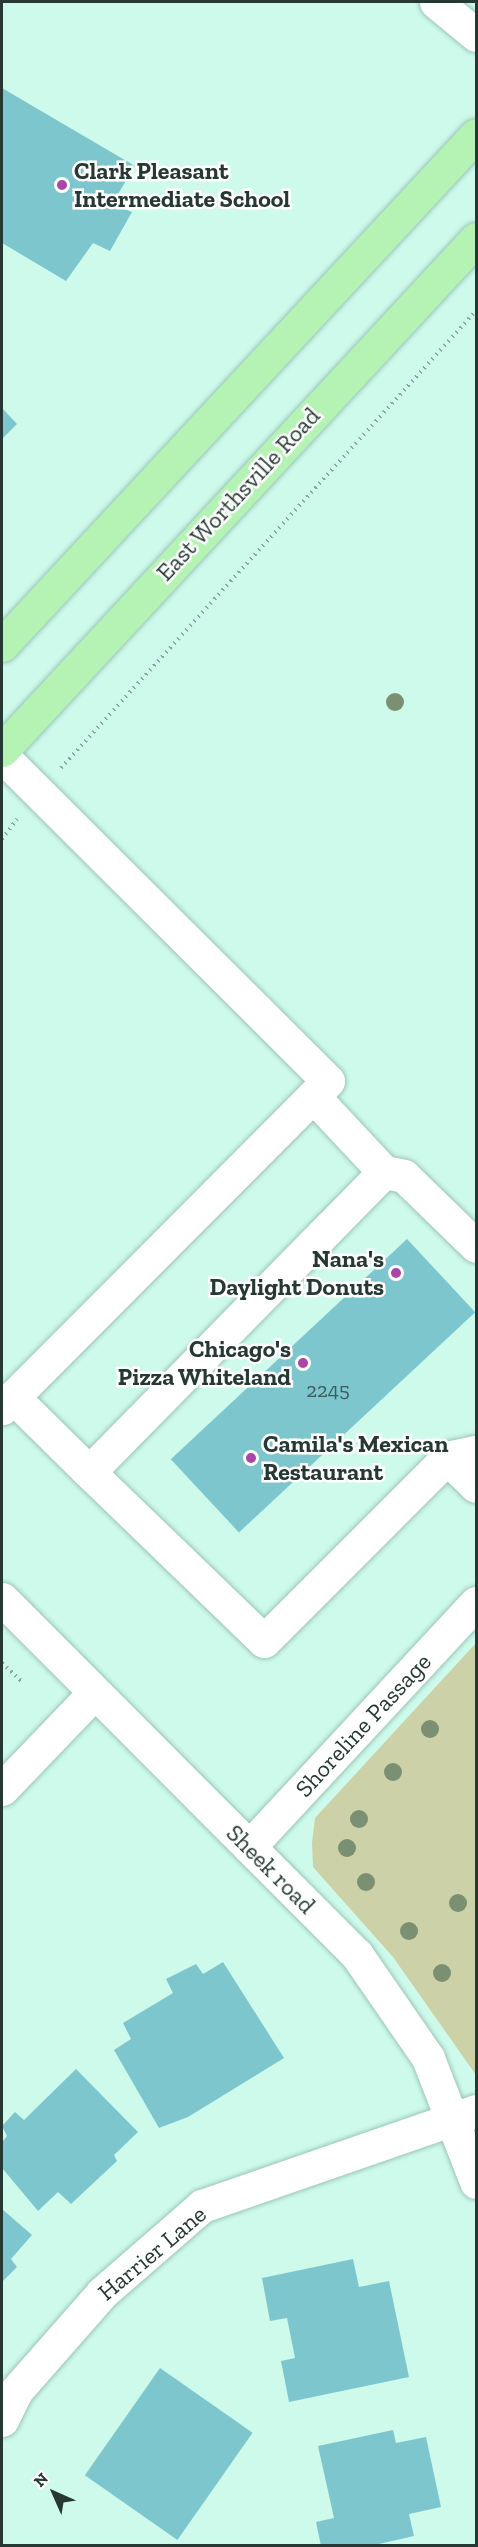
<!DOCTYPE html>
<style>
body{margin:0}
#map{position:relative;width:478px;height:2547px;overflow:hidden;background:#cefaec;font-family:"Zilla Slab",serif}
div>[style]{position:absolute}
.green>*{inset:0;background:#ccd1a7}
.building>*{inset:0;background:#7ec6ce;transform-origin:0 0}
.path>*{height:4px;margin-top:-2px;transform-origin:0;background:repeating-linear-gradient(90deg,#87a89e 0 1.5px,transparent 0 6px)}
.roads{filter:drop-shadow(0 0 2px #9ac5b8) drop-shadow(0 0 2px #9ac5b8)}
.minor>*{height:33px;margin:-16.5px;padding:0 16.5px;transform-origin:16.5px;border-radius:16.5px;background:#fff}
.major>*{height:33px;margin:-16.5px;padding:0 16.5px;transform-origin:16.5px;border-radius:16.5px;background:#b5f3b5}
.trees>*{width:18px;height:18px;margin:-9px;border-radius:50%;background:#7b9072}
.dots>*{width:16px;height:16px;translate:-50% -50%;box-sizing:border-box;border:3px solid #fff;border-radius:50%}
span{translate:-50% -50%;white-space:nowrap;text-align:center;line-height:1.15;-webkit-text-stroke:5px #fff;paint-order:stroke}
.number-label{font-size:21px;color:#3c5c5a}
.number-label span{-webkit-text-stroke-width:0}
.poi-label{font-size:24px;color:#263833;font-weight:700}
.left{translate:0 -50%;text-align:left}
.right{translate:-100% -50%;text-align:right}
.street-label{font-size:24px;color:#263833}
.frame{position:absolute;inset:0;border:3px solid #263833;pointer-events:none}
.north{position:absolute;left:24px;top:2463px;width:60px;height:60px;-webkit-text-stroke:4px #fff;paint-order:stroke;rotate:315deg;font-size:16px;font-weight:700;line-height:24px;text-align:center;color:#263833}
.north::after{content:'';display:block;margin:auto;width:21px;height:27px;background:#263833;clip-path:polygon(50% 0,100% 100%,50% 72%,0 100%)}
</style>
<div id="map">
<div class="green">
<i style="clip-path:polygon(476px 1643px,476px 2075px,393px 1957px,313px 1867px,312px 1843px,315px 1818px)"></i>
</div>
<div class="building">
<i style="clip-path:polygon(2px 88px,135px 166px,112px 204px,132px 212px,110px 251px,93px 243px,66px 281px,2px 243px)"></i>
<i style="clip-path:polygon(2px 408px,17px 424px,2px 439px)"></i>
<i style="left:407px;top:1239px;width:100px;height:323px;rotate:47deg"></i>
<i style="clip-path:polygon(223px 1962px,284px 2058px,188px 2117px,159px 2128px,114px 2050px,131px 2039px,123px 2023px,173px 1993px,166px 1979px,196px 1964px,203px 1974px)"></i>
<i style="clip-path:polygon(76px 2069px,138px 2132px,114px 2155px,117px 2161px,71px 2204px,58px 2192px,38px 2211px,2px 2168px,2px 2142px,7px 2136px,2px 2126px,15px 2112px,24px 2120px)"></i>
<i style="clip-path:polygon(2px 2209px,32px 2235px,11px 2259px,17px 2267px,2px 2282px)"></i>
<i style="clip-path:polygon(353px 2259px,359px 2287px,389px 2281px,409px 2377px,289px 2402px,281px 2361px,295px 2358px,287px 2318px,270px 2321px,262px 2278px)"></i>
<i style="left:160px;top:2368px;width:113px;height:131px;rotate:35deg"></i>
<i style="clip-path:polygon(393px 2430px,396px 2443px,426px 2437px,441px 2507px,409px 2514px,414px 2536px,370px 2546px,321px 2546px,316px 2522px,334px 2518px,318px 2446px)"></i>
</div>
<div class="path">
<i style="left:61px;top:768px;width:617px;rotate:-47.76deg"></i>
<i style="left:2px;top:839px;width:25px;rotate:-53deg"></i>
<i style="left:2px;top:1663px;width:26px;rotate:43deg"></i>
</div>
<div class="roads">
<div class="minor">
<i style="left:436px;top:2px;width:52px;rotate:39.5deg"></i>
<i style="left:2px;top:756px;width:460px;rotate:44.9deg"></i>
<i style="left:328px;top:1081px;width:462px;rotate:134.9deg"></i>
<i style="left:384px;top:1172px;width:20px;rotate:11deg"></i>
<i style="left:404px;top:1176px;width:100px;rotate:44.2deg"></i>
<i style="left:13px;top:1397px;width:107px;rotate:44.6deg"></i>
<i style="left:89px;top:1472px;width:421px;rotate:-45.5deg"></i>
<i style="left:384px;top:1172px;width:104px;rotate:-133.1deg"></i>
<i style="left:447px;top:1458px;width:40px;rotate:44deg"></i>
<i style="left:89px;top:1472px;width:243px;rotate:44deg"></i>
<i style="left:264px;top:1641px;width:259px;rotate:-45deg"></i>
<i style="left:447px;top:1458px;width:30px;rotate:-12deg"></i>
<i style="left:2px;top:1599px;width:503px;rotate:45.08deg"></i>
<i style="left:357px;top:1955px;width:125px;rotate:55.4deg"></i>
<i style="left:428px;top:2058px;width:133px;rotate:68.8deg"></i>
<i style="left:2px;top:1789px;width:133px;rotate:-46.2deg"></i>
<i style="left:249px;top:1847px;width:333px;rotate:-47.1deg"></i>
<i style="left:2px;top:2420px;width:32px;rotate:-64deg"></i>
<i style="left:16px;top:2391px;width:130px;rotate:-48.7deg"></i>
<i style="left:102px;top:2293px;width:133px;rotate:-41deg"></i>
<i style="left:202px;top:2206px;width:290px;rotate:-19.1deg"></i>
</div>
<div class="major">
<i style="left:2px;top:645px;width:696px;rotate:-47.1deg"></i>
<i style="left:2px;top:750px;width:697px;rotate:-47.15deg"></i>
</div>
</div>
<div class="trees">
<i style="left:395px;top:702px"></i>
<i style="left:430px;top:1729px"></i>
<i style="left:393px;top:1772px"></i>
<i style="left:359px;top:1819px"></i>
<i style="left:347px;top:1848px"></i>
<i style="left:366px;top:1882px"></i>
<i style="left:458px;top:1903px"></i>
<i style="left:409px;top:1931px"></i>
<i style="left:442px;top:1973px"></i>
</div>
<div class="dots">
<i style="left:62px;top:185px;background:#aa45a9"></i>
<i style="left:396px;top:1273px;background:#aa45a9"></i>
<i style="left:303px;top:1363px;background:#aa45a9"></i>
<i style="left:251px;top:1458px;background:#aa45a9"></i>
</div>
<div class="number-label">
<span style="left:328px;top:1390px">2245</span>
</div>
<div class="poi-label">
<span class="left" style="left:74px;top:185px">Clark Pleasant<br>Intermediate School</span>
<span class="right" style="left:384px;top:1273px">Nana's<br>Daylight Donuts</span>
<span class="right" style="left:291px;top:1363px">Chicago's<br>Pizza Whiteland</span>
<span class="left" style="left:263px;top:1458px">Camila's Mexican<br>Restaurant</span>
</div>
<div class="street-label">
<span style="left:238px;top:494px;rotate:-47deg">East Worthsville Road</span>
<span style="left:363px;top:1725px;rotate:-47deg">Shoreline Passage</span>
<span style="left:271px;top:1869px;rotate:45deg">Sheek road</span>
<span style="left:152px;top:2253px;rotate:-40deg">Harrier Lane</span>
</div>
<div class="frame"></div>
<div class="north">N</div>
</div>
